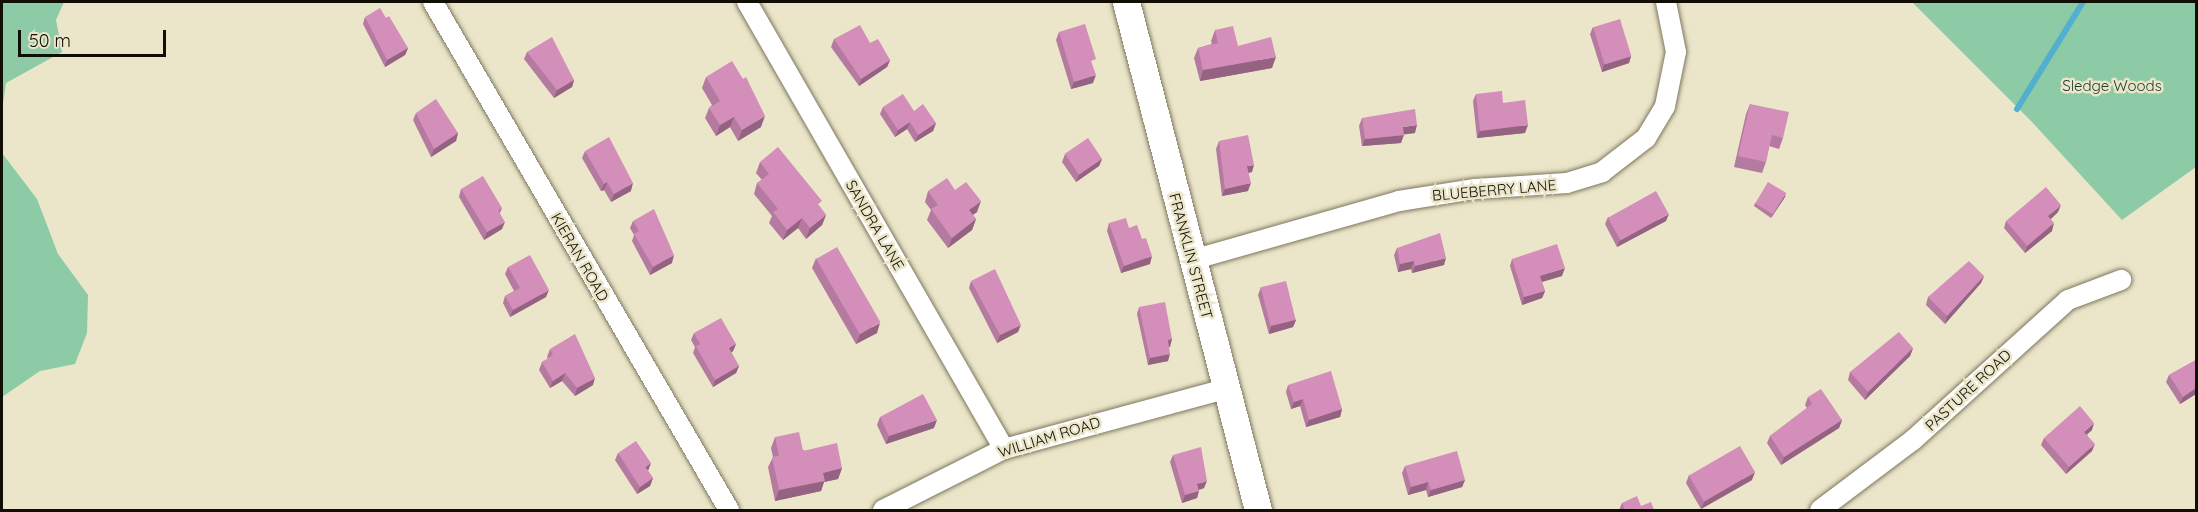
<!DOCTYPE html>
<style>
body{margin:0}
#map{position:relative;width:2198px;height:512px;overflow:hidden;background:#ebe5c9;font-family:Quicksand,sans-serif}
div>[style]{position:absolute}
.green>*{inset:0;background:#8dcaa6}
.stream>*{height:6px;margin:-3px;padding:0 3px;transform-origin:3px;border-radius:3px;background:#52afcf}
.roads{filter:drop-shadow(0 0 2px #7d775e) drop-shadow(0 0 2px #7d775e)}
.minor>*{height:20px;margin:-10px;padding:0 10px;transform-origin:10px;border-radius:10px;background:#fff}
.secondary>*{height:27px;margin:-13.5px;padding:0 13.5px;transform-origin:13.5px;border-radius:13.5px;background:#fff}
.wall>*{inset:0;background:#b57a9f}
.shaded-wall>*{inset:0;background:#946382}
.building>*{inset:0;background:#d38eb9;transform-origin:0 0}
span{translate:-50% -50%;white-space:nowrap;text-align:center;line-height:1.15;-webkit-text-stroke:5px #ebe5c9;paint-order:stroke}
.park-label{font-size:15px;color:#1a3c2a}
.street-label{font-size:15px;color:#100e05}
.frame{position:absolute;inset:0;border:3px solid #100e05;pointer-events:none}
.scale{position:absolute;left:18px;top:30px;width:148px;height:27px;box-sizing:border-box;border:3px solid #100e05;border-top:0;padding-left:8px;font-size:18px;line-height:21px;white-space:nowrap;color:#100e05;-webkit-text-stroke:4px #ebe5c9;paint-order:stroke}
</style>
<div id="map">
<div class="green">
<i style="clip-path:polygon(2px 2px,64px 2px,56px 20px,62px 52px,6px 83px,2px 111px)"></i>
<i style="clip-path:polygon(1912px 2px,2196px 2px,2196px 167px,2122px 220px,2032px 122px)"></i>
<i style="clip-path:polygon(2px 119px,2px 153px,37px 199px,58px 254px,88px 295px,87px 333px,75px 364px,40px 371px,2px 397px)"></i>
</div>
<div class="stream">
<i style="left:2017px;top:109px;width:126px;rotate:-58.3deg"></i>
</div>
<div class="roads">
<div class="minor">
<i style="left:433px;top:2px;width:588px;rotate:59.77deg"></i>
<i style="left:747px;top:2px;width:516px;rotate:60.1deg"></i>
<i style="left:1192px;top:260px;width:215px;rotate:-15.9deg"></i>
<i style="left:1399px;top:201px;width:77px;rotate:-9deg"></i>
<i style="left:1475px;top:189px;width:92px;rotate:-3.7deg"></i>
<i style="left:1567px;top:183px;width:37px;rotate:-17deg"></i>
<i style="left:1602px;top:172px;width:56px;rotate:-37.7deg"></i>
<i style="left:1646px;top:138px;width:37px;rotate:-59deg"></i>
<i style="left:1665px;top:106px;width:55px;rotate:-78.5deg"></i>
<i style="left:1676px;top:52px;width:51px;rotate:-101.3deg"></i>
<i style="left:883px;top:510px;width:136px;rotate:-26.8deg"></i>
<i style="left:1004px;top:449px;width:229px;rotate:-15.2deg"></i>
<i style="left:1820px;top:510px;width:116px;rotate:-37deg"></i>
<i style="left:1913px;top:440px;width:209px;rotate:-42.1deg"></i>
<i style="left:2068px;top:300px;width:57px;rotate:-20.7deg"></i>
</div>
<div class="secondary">
<i style="left:1126px;top:2px;width:525px;rotate:75.43deg"></i>
</div>
</div>
<div class="wall">
<i style="clip-path:polygon(365px 17px,408px 48px,405px 55px,385px 67px,363px 24px)"></i>
<i style="clip-path:polygon(1593px 27px,1631px 56px,1629px 63px,1602px 72px,1590px 34px)"></i>
<i style="clip-path:polygon(1215px 30px,1238px 46px,1272px 68px,1200px 81px,1194px 58px,1198px 48px,1212px 44px,1211px 41px)"></i>
<i style="clip-path:polygon(1059px 32px,1093px 67px,1093px 83px,1071px 89px,1056px 40px)"></i>
<i style="clip-path:polygon(834px 39px,870px 43px,890px 60px,887px 67px,859px 86px,831px 47px)"></i>
<i style="clip-path:polygon(527px 52px,574px 80px,572px 87px,554px 98px,524px 59px)"></i>
<i style="clip-path:polygon(706px 77px,761px 127px,738px 141px,730px 127px,716px 136px,705px 118px,709px 108px,712px 105px,702px 88px)"></i>
<i style="clip-path:polygon(1476px 94px,1503px 103px,1525px 133px,1477px 138px,1473px 101px)"></i>
<i style="clip-path:polygon(1750px 104px,1783px 138px,1779px 149px,1769px 146px,1766px 162px,1762px 173px,1734px 167px,1746px 114px)"></i>
<i style="clip-path:polygon(883px 107px,914px 111px,936px 123px,933px 131px,915px 142px,907px 129px,895px 137px,880px 114px)"></i>
<i style="clip-path:polygon(416px 113px,458px 133px,456px 141px,431px 157px,413px 120px)"></i>
<i style="clip-path:polygon(1362px 118px,1415px 133px,1403px 134px,1401px 143px,1362px 146px,1359px 126px)"></i>
<i style="clip-path:polygon(1219px 141px,1252px 172px,1248px 173px,1248px 191px,1222px 196px,1216px 149px)"></i>
<i style="clip-path:polygon(585px 151px,631px 191px,611px 202px,604px 190px,601px 191px,582px 158px)"></i>
<i style="clip-path:polygon(1065px 154px,1102px 159px,1099px 166px,1076px 182px,1062px 162px)"></i>
<i style="clip-path:polygon(760px 162px,820px 207px,826px 215px,822px 225px,806px 239px,798px 228px,783px 240px,769px 223px,772px 216px,754px 194px,757px 183px,762px 180px,756px 173px)"></i>
<i style="clip-path:polygon(461px 189px,502px 208px,500px 213px,502px 229px,484px 240px,459px 197px)"></i>
<i style="clip-path:polygon(955px 190px,977px 212px,973px 215px,976px 219px,972px 230px,948px 248px,927px 220px,931px 210px,925px 202px,928px 191px)"></i>
<i style="clip-path:polygon(1785px 197px,1771px 218px,1754px 206px,1755px 203px)"></i>
<i style="clip-path:polygon(2058px 212px,2051px 219px,2052px 231px,2025px 253px,2004px 228px,2006px 221px)"></i>
<i style="clip-path:polygon(1608px 217px,1666px 221px,1617px 247px,1605px 224px)"></i>
<i style="clip-path:polygon(633px 221px,672px 263px,650px 275px,632px 241px,634px 235px,630px 228px)"></i>
<i style="clip-path:polygon(1109px 223px,1129px 228px,1150px 264px,1121px 273px,1107px 231px)"></i>
<i style="clip-path:polygon(1397px 248px,1444px 265px,1412px 273px,1411px 269px,1398px 272px,1394px 255px)"></i>
<i style="clip-path:polygon(816px 258px,877px 333px,856px 344px,812px 268px)"></i>
<i style="clip-path:polygon(1512px 259px,1562px 276px,1542px 282px,1545px 291px,1542px 298px,1522px 305px,1510px 266px)"></i>
<i style="clip-path:polygon(508px 267px,546px 297px,510px 317px,503px 303px,505px 296px,514px 291px,505px 274px)"></i>
<i style="clip-path:polygon(1984px 276px,1981px 283px,1945px 324px,1926px 305px,1928px 297px)"></i>
<i style="clip-path:polygon(971px 281px,1018px 332px,997px 343px,969px 288px)"></i>
<i style="clip-path:polygon(1261px 287px,1296px 320px,1293px 327px,1269px 334px,1258px 295px)"></i>
<i style="clip-path:polygon(1139px 307px,1172px 339px,1169px 347px,1168px 361px,1148px 365px,1137px 314px)"></i>
<i style="clip-path:polygon(694px 333px,736px 344px,733px 351px,731px 353px,739px 366px,736px 373px,713px 387px,693px 353px,695px 347px,691px 340px)"></i>
<i style="clip-path:polygon(1913px 348px,1910px 356px,1865px 400px,1848px 380px,1850px 372px)"></i>
<i style="clip-path:polygon(550px 349px,593px 385px,575px 396px,562px 381px,550px 388px,539px 370px,542px 362px,548px 359px,547px 357px)"></i>
<i style="clip-path:polygon(2196px 360px,2196px 394px,2180px 404px,2166px 382px,2169px 375px)"></i>
<i style="clip-path:polygon(1288px 385px,1342px 409px,1340px 417px,1306px 427px,1300px 406px,1291px 409px,1286px 392px)"></i>
<i style="clip-path:polygon(1808px 397px,1842px 420px,1839px 428px,1781px 465px,1767px 443px,1770px 436px,1807px 408px,1805px 405px)"></i>
<i style="clip-path:polygon(880px 417px,934px 428px,886px 444px,877px 425px)"></i>
<i style="clip-path:polygon(2092px 430px,2087px 434px,2092px 451px,2066px 474px,2041px 445px,2044px 438px)"></i>
<i style="clip-path:polygon(775px 437px,842px 468px,838px 479px,824px 482px,821px 491px,775px 501px,768px 467px,773px 457px,771px 448px)"></i>
<i style="clip-path:polygon(618px 453px,648px 471px,653px 478px,650px 486px,637px 494px,615px 460px)"></i>
<i style="clip-path:polygon(1173px 455px,1204px 488px,1199px 490px,1197px 498px,1182px 503px,1170px 462px)"></i>
<i style="clip-path:polygon(1405px 466px,1465px 480px,1462px 487px,1428px 497px,1426px 490px,1408px 495px,1402px 473px)"></i>
<i style="clip-path:polygon(1689px 475px,1752px 480px,1701px 509px,1686px 483px)"></i>
<i style="clip-path:polygon(1622px 503px,1641px 506px,1654px 510px,1619px 510px)"></i>
</div>
<div class="shaded-wall">
<i style="clip-path:polygon(408px 48px,405px 55px,385px 67px,387px 60px)"></i>
<i style="clip-path:polygon(1631px 56px,1629px 63px,1602px 72px,1604px 64px)"></i>
<i style="clip-path:polygon(1276px 57px,1272px 68px,1200px 81px,1203px 70px)"></i>
<i style="clip-path:polygon(890px 60px,887px 67px,859px 86px,861px 79px)"></i>
<i style="clip-path:polygon(1096px 75px,1093px 83px,1071px 89px,1074px 82px)"></i>
<i style="clip-path:polygon(574px 80px,572px 87px,554px 98px,557px 90px)"></i>
<i style="clip-path:polygon(765px 116px,761px 127px,738px 141px,742px 130px)"></i>
<i style="clip-path:polygon(734px 117px,730px 127px,716px 136px,720px 125px)"></i>
<i style="clip-path:polygon(910px 122px,907px 129px,895px 137px,898px 130px)"></i>
<i style="clip-path:polygon(936px 123px,933px 131px,915px 142px,918px 135px)"></i>
<i style="clip-path:polygon(1417px 125px,1415px 133px,1400px 135px,1403px 127px)"></i>
<i style="clip-path:polygon(1528px 125px,1525px 133px,1477px 138px,1480px 131px)"></i>
<i style="clip-path:polygon(458px 133px,456px 141px,431px 157px,434px 149px)"></i>
<i style="clip-path:polygon(1404px 135px,1401px 143px,1362px 146px,1365px 139px)"></i>
<i style="clip-path:polygon(1102px 159px,1099px 166px,1076px 182px,1079px 175px)"></i>
<i style="clip-path:polygon(1254px 165px,1252px 172px,1244px 174px,1247px 166px)"></i>
<i style="clip-path:polygon(607px 182px,604px 190px,601px 191px,604px 184px)"></i>
<i style="clip-path:polygon(633px 183px,631px 191px,611px 202px,614px 194px)"></i>
<i style="clip-path:polygon(1251px 183px,1248px 191px,1222px 196px,1225px 189px)"></i>
<i style="clip-path:polygon(1786px 193px,1785px 197px,1771px 218px,1773px 214px)"></i>
<i style="clip-path:polygon(981px 201px,977px 212px,965px 220px,969px 210px)"></i>
<i style="clip-path:polygon(2061px 205px,2058px 212px,2045px 224px,2048px 216px)"></i>
<i style="clip-path:polygon(1669px 214px,1666px 221px,1617px 247px,1620px 240px)"></i>
<i style="clip-path:polygon(826px 215px,822px 225px,806px 239px,810px 228px)"></i>
<i style="clip-path:polygon(802px 218px,798px 228px,783px 240px,787px 230px)"></i>
<i style="clip-path:polygon(976px 219px,972px 230px,948px 248px,952px 238px)"></i>
<i style="clip-path:polygon(505px 222px,502px 229px,484px 240px,487px 232px)"></i>
<i style="clip-path:polygon(2054px 223px,2052px 231px,2025px 253px,2027px 246px)"></i>
<i style="clip-path:polygon(674px 255px,672px 263px,650px 275px,653px 267px)"></i>
<i style="clip-path:polygon(1152px 256px,1150px 264px,1121px 273px,1124px 266px)"></i>
<i style="clip-path:polygon(1446px 258px,1444px 265px,1412px 273px,1415px 266px)"></i>
<i style="clip-path:polygon(1414px 261px,1411px 269px,1398px 272px,1400px 264px)"></i>
<i style="clip-path:polygon(1565px 268px,1562px 276px,1538px 283px,1540px 276px)"></i>
<i style="clip-path:polygon(1984px 276px,1981px 283px,1945px 324px,1947px 316px)"></i>
<i style="clip-path:polygon(549px 290px,546px 297px,510px 317px,513px 310px)"></i>
<i style="clip-path:polygon(1545px 291px,1542px 298px,1522px 305px,1524px 297px)"></i>
<i style="clip-path:polygon(1296px 320px,1293px 327px,1269px 334px,1271px 326px)"></i>
<i style="clip-path:polygon(880px 323px,877px 333px,856px 344px,860px 334px)"></i>
<i style="clip-path:polygon(1021px 325px,1018px 332px,997px 343px,1000px 335px)"></i>
<i style="clip-path:polygon(1172px 339px,1170px 347px,1165px 348px,1168px 340px)"></i>
<i style="clip-path:polygon(736px 344px,733px 351px,726px 356px,729px 348px)"></i>
<i style="clip-path:polygon(1913px 348px,1910px 356px,1865px 400px,1868px 392px)"></i>
<i style="clip-path:polygon(1170px 354px,1168px 361px,1148px 365px,1150px 358px)"></i>
<i style="clip-path:polygon(739px 366px,736px 373px,713px 387px,715px 380px)"></i>
<i style="clip-path:polygon(565px 373px,562px 381px,550px 388px,553px 381px)"></i>
<i style="clip-path:polygon(595px 378px,593px 385px,575px 396px,577px 388px)"></i>
<i style="clip-path:polygon(2196px 388px,2196px 394px,2180px 404px,2183px 397px)"></i>
<i style="clip-path:polygon(1303px 399px,1300px 406px,1291px 409px,1294px 402px)"></i>
<i style="clip-path:polygon(1342px 409px,1340px 417px,1306px 427px,1309px 420px)"></i>
<i style="clip-path:polygon(937px 420px,934px 428px,886px 444px,889px 436px)"></i>
<i style="clip-path:polygon(1842px 420px,1839px 428px,1781px 465px,1784px 457px)"></i>
<i style="clip-path:polygon(2094px 423px,2092px 430px,2082px 439px,2084px 432px)"></i>
<i style="clip-path:polygon(2095px 444px,2092px 451px,2066px 474px,2069px 467px)"></i>
<i style="clip-path:polygon(651px 463px,648px 471px,645px 467px)"></i>
<i style="clip-path:polygon(842px 468px,838px 479px,824px 482px,821px 491px,775px 501px,779px 490px,823px 473px)"></i>
<i style="clip-path:polygon(1755px 472px,1752px 480px,1701px 509px,1704px 502px)"></i>
<i style="clip-path:polygon(653px 478px,650px 486px,637px 494px,640px 487px)"></i>
<i style="clip-path:polygon(1465px 480px,1462px 487px,1428px 497px,1431px 490px)"></i>
<i style="clip-path:polygon(1207px 481px,1204px 488px,1195px 491px,1197px 484px)"></i>
<i style="clip-path:polygon(1428px 482px,1426px 490px,1408px 495px,1411px 487px)"></i>
<i style="clip-path:polygon(1199px 491px,1197px 498px,1182px 503px,1185px 495px)"></i>
</div>
<div class="building">
<i style="clip-path:polygon(380px 8px,386px 18px,389px 16px,408px 48px,387px 60px,365px 17px)"></i>
<i style="left:1620px;top:19px;width:39px;height:28px;rotate:73deg"></i>
<i style="clip-path:polygon(1085px 24px,1096px 59px,1091px 61px,1096px 75px,1074px 82px,1059px 32px)"></i>
<i style="clip-path:polygon(860px 25px,870px 43px,878px 39px,890px 60px,861px 79px,834px 39px)"></i>
<i style="clip-path:polygon(1233px 26px,1238px 46px,1271px 37px,1276px 57px,1203px 70px,1198px 48px,1218px 43px,1215px 30px)"></i>
<i style="clip-path:polygon(552px 37px,574px 80px,557px 90px,527px 52px)"></i>
<i style="clip-path:polygon(732px 61px,743px 79px,746px 77px,765px 116px,742px 130px,734px 117px,720px 125px,709px 108px,720px 101px,706px 77px)"></i>
<i style="clip-path:polygon(1502px 91px,1503px 103px,1525px 100px,1528px 125px,1480px 131px,1476px 94px)"></i>
<i style="clip-path:polygon(903px 94px,914px 111px,923px 104px,936px 123px,918px 135px,910px 122px,898px 130px,883px 107px)"></i>
<i style="clip-path:polygon(436px 99px,458px 133px,434px 149px,416px 113px)"></i>
<i style="clip-path:polygon(1750px 104px,1789px 112px,1783px 138px,1772px 135px,1766px 162px,1738px 156px)"></i>
<i style="clip-path:polygon(1415px 109px,1417px 125px,1403px 127px,1404px 135px,1365px 139px,1362px 118px)"></i>
<i style="clip-path:polygon(1248px 135px,1254px 165px,1247px 166px,1251px 183px,1225px 189px,1219px 141px)"></i>
<i style="clip-path:polygon(609px 137px,633px 183px,614px 194px,607px 182px,604px 184px,585px 151px)"></i>
<i style="left:1088px;top:138px;width:25px;height:28px;rotate:56deg"></i>
<i style="clip-path:polygon(778px 147px,822px 201px,818px 204px,826px 215px,810px 228px,802px 218px,787px 230px,773px 212px,778px 209px,757px 183px,769px 174px,760px 162px)"></i>
<i style="clip-path:polygon(483px 176px,502px 208px,498px 210px,505px 222px,487px 232px,461px 189px)"></i>
<i style="clip-path:polygon(947px 178px,955px 190px,966px 182px,981px 201px,969px 210px,976px 219px,952px 238px,931px 209px,938px 205px,928px 191px)"></i>
<i style="left:1768px;top:182px;width:21px;height:25px;rotate:31deg"></i>
<i style="clip-path:polygon(2046px 187px,2061px 205px,2048px 216px,2054px 223px,2027px 246px,2006px 221px)"></i>
<i style="left:1656px;top:191px;width:26px;height:55px;rotate:61deg"></i>
<i style="clip-path:polygon(654px 209px,674px 255px,653px 267px,634px 234px,639px 231px,633px 221px)"></i>
<i style="clip-path:polygon(1126px 218px,1129px 228px,1137px 225px,1142px 239px,1146px 238px,1152px 256px,1124px 266px,1109px 223px)"></i>
<i style="clip-path:polygon(1440px 233px,1446px 258px,1415px 266px,1414px 261px,1400px 264px,1397px 248px)"></i>
<i style="clip-path:polygon(1557px 244px,1565px 268px,1540px 276px,1545px 291px,1524px 297px,1512px 259px)"></i>
<i style="left:837px;top:247px;width:87px;height:24px;rotate:60deg"></i>
<i style="clip-path:polygon(530px 255px,549px 290px,513px 310px,505px 296px,520px 288px,508px 267px)"></i>
<i style="clip-path:polygon(1969px 261px,1984px 276px,1947px 316px,1928px 297px)"></i>
<i style="clip-path:polygon(995px 269px,1021px 325px,1000px 335px,971px 281px)"></i>
<i style="left:1286px;top:281px;width:40px;height:26px;rotate:76deg"></i>
<i style="clip-path:polygon(1165px 302px,1172px 339px,1168px 340px,1170px 354px,1150px 358px,1139px 307px)"></i>
<i style="clip-path:polygon(721px 318px,736px 344px,729px 348px,739px 366px,715px 380px,696px 346px,700px 344px,694px 333px)"></i>
<i style="clip-path:polygon(1899px 332px,1913px 348px,1868px 392px,1850px 372px)"></i>
<i style="clip-path:polygon(575px 334px,595px 378px,577px 388px,565px 373px,553px 381px,542px 362px,553px 355px,550px 349px)"></i>
<i style="clip-path:polygon(2196px 360px,2196px 388px,2183px 397px,2169px 375px)"></i>
<i style="clip-path:polygon(1331px 371px,1342px 409px,1309px 420px,1303px 399px,1294px 402px,1288px 385px)"></i>
<i style="clip-path:polygon(1821px 389px,1842px 420px,1784px 457px,1770px 436px,1812px 404px,1808px 397px)"></i>
<i style="clip-path:polygon(923px 394px,937px 420px,889px 436px,880px 417px)"></i>
<i style="clip-path:polygon(2080px 406px,2094px 423px,2084px 432px,2095px 444px,2069px 467px,2044px 438px)"></i>
<i style="clip-path:polygon(799px 432px,803px 451px,837px 443px,842px 468px,823px 473px,825px 481px,779px 490px,772px 457px,779px 456px,775px 437px)"></i>
<i style="clip-path:polygon(636px 441px,651px 463px,645px 467px,653px 478px,640px 487px,618px 453px)"></i>
<i style="left:1740px;top:446px;width:30px;height:59px;rotate:60deg"></i>
<i style="clip-path:polygon(1201px 447px,1207px 481px,1197px 484px,1199px 491px,1185px 495px,1173px 455px)"></i>
<i style="clip-path:polygon(1457px 451px,1465px 480px,1431px 490px,1428px 482px,1411px 487px,1405px 466px)"></i>
<i style="clip-path:polygon(1637px 496px,1641px 506px,1651px 502px,1654px 510px,1625px 510px,1622px 503px)"></i>
</div>
<div class="park-label">
<span style="left:2112px;top:86px">Sledge Woods</span>
</div>
<div class="street-label">
<span style="left:1494px;top:190px;rotate:-5deg">BLUEBERRY LANE</span>
<span style="left:875px;top:225px;rotate:60deg">SANDRA LANE</span>
<span style="left:1191px;top:256px;rotate:75deg">FRANKLIN STREET</span>
<span style="left:580px;top:257px;rotate:60deg">KIERAN ROAD</span>
<span style="left:1968px;top:390px;rotate:-43deg">PASTURE ROAD</span>
<span style="left:1049px;top:437px;rotate:-17deg">WILLIAM ROAD</span>
</div>
<div class="frame"></div>
<div class="scale">50 m</div>
</div>
